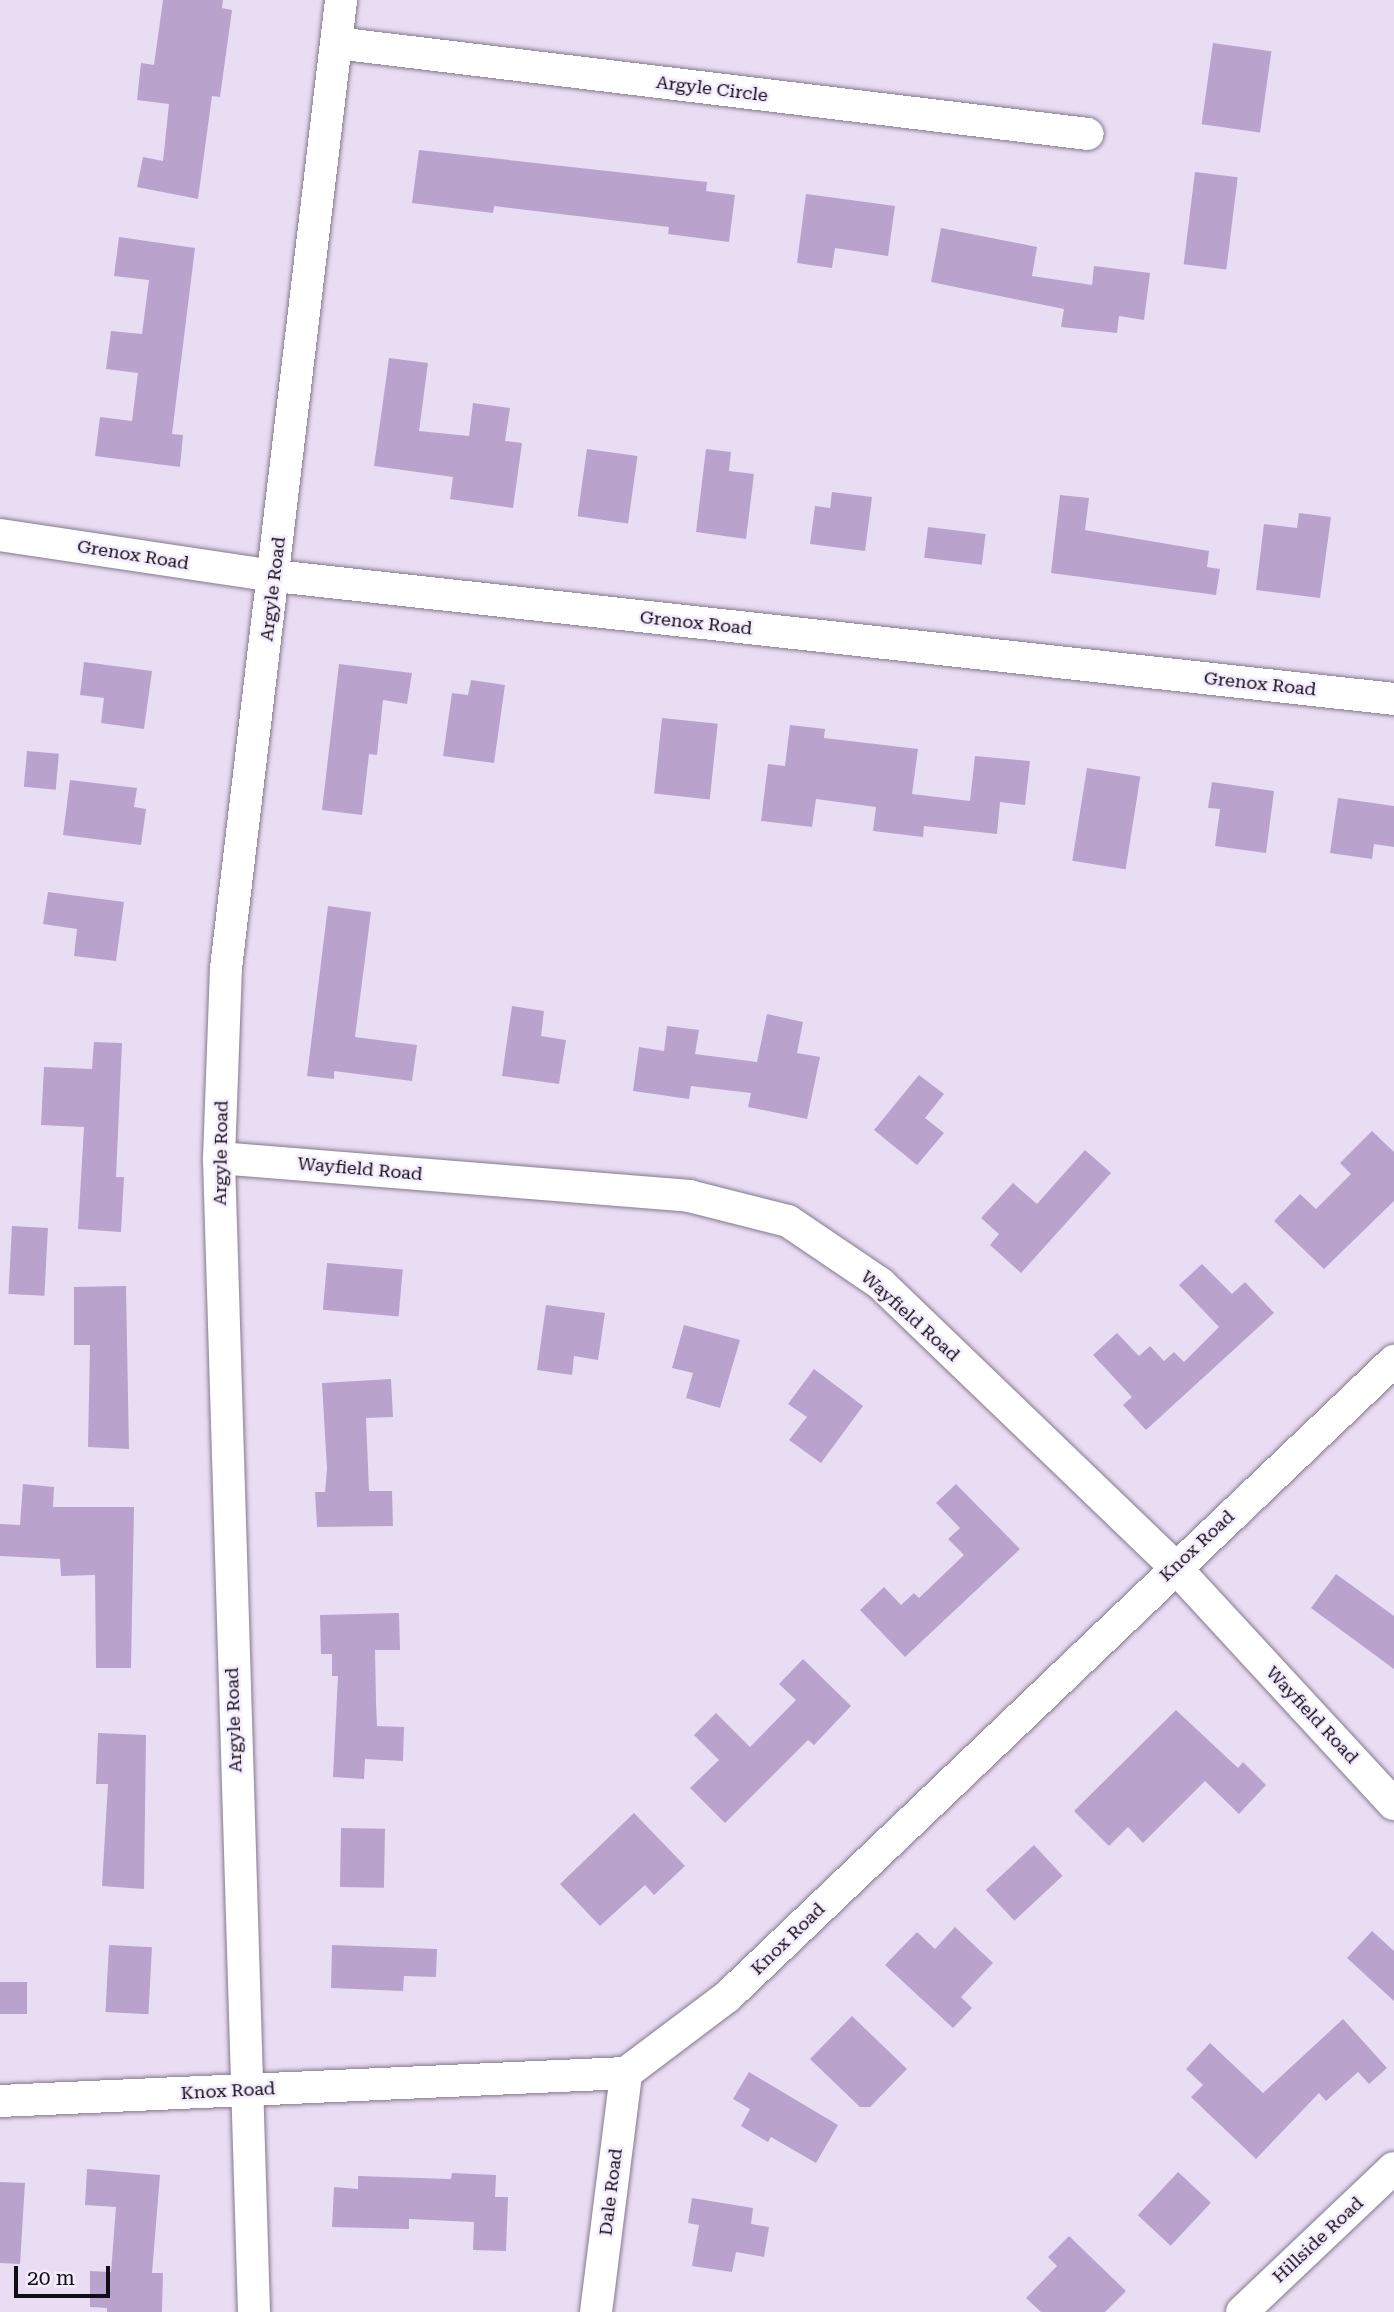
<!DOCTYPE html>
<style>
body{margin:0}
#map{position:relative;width:1394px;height:2312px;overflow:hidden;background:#e9ddf4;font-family:"Roboto Serif",serif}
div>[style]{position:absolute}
.building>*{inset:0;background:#b9a3cd;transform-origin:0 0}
.roads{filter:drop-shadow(0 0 2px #84798d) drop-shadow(0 0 2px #84798d)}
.minor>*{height:32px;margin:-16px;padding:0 16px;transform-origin:16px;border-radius:16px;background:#fff}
span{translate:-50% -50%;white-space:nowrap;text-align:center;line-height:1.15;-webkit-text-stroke:5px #f5ebfe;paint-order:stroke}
.street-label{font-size:18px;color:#110d14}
.scale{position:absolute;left:14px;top:2266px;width:96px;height:32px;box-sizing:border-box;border:4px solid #110d14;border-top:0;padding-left:9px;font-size:21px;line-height:24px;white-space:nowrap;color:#110d14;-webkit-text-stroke:5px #f5ebfe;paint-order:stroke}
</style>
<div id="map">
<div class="building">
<i style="clip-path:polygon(163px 0,223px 0,222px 8px,232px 10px,220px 97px,212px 96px,198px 199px,137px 187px,143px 157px,163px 161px,169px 104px,137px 100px,141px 63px,154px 65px)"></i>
<i style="left:1213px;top:43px;width:59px;height:82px;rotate:8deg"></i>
<i style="clip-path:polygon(419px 150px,707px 182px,706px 191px,735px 195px,729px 242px,668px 234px,669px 227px,494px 206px,493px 213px,412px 203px)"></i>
<i style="left:1195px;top:172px;width:43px;height:93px;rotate:7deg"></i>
<i style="clip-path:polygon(806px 194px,895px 206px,888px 256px,835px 248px,832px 268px,797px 263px)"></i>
<i style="clip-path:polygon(941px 228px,1037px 247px,1032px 276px,1092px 285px,1094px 266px,1150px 273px,1144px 320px,1119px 316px,1117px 333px,1061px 327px,1064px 309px,931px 282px)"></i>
<i style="clip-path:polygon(119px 237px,195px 248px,172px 434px,183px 435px,180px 467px,95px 456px,100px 417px,132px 421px,138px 373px,106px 369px,111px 331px,142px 334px,149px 280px,114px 276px)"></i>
<i style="clip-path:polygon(389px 358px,428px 363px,419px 431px,469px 436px,473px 403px,510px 408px,505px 441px,522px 443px,513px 508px,450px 499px,453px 477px,374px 466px)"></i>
<i style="left:587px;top:449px;width:51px;height:68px;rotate:8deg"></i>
<i style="clip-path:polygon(706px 449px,731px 452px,729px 471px,754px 474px,746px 539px,696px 532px)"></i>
<i style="clip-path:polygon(832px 492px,872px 497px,865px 551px,810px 544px,815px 506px,830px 508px)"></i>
<i style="clip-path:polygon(1060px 495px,1089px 498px,1085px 530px,1209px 551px,1207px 567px,1220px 569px,1216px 595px,1051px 573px)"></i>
<i style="clip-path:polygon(1299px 513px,1331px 517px,1320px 598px,1256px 590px,1264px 524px,1297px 528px)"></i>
<i style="left:928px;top:527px;width:58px;height:31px;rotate:7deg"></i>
<i style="clip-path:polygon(84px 662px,152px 671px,144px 729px,101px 723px,104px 698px,80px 695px)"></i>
<i style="clip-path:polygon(339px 664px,412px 673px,407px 704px,383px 700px,377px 755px,369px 754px,362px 815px,322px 810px)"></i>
<i style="clip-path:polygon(471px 680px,505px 685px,494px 763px,443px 756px,452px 693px,468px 695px)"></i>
<i style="left:662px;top:718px;width:56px;height:76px;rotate:6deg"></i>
<i style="clip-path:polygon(790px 725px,825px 729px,824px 738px,918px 749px,912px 794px,970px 801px,975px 756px,1030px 761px,1025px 805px,1000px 802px,997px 834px,924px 826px,923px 837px,873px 831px,876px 807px,816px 799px,812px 827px,761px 821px,768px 764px,785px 766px)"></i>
<i style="left:27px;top:751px;width:32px;height:36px;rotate:5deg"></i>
<i style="left:1087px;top:768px;width:54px;height:94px;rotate:9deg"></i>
<i style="clip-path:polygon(70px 780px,137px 788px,134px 807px,146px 809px,141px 845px,63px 835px)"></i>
<i style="clip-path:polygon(1212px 782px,1274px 791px,1266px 853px,1215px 846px,1220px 809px,1208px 808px)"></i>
<i style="clip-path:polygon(1338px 798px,1394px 806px,1394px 847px,1374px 844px,1372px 859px,1330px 853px)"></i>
<i style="clip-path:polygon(48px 892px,124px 902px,116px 961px,74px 956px,77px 929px,43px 924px)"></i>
<i style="clip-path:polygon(328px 906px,371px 912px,355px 1037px,417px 1045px,412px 1081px,334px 1071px,334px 1079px,307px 1076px)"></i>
<i style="clip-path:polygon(512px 1006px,544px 1011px,541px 1036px,566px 1040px,559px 1084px,502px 1076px)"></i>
<i style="clip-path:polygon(767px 1014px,803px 1022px,797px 1053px,820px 1057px,807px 1119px,748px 1107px,751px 1093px,691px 1086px,689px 1099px,633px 1091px,639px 1047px,664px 1051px,667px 1026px,699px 1030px,695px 1054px,757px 1062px)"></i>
<i style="clip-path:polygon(94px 1042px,122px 1043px,116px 1177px,124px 1177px,121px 1232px,78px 1229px,84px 1127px,41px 1125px,44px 1067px,92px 1069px)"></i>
<i style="clip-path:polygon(919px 1075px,944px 1094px,925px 1118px,944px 1133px,917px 1165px,874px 1130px)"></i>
<i style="clip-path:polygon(1372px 1131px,1394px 1152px,1394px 1201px,1324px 1269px,1274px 1221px,1300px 1194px,1316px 1209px,1351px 1174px,1340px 1163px)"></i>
<i style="clip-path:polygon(1085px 1150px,1111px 1173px,1021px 1273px,990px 1245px,999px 1234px,981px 1218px,1013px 1183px,1037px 1204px)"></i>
<i style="left:12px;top:1226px;width:36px;height:68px;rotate:3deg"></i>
<i style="left:327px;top:1263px;width:76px;height:47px;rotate:5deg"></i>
<i style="clip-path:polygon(1202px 1264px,1232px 1294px,1245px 1282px,1274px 1313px,1146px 1430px,1123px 1405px,1132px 1397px,1093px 1355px,1117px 1333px,1139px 1356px,1150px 1346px,1164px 1361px,1174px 1352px,1184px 1362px,1219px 1327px,1179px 1285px)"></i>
<i style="clip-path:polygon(126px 1286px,129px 1449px,88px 1447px,90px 1345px,74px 1345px,74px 1287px)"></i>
<i style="clip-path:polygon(546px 1305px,605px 1313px,598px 1360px,574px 1356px,572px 1375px,537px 1370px)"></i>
<i style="clip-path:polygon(684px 1325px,740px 1340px,720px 1408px,686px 1398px,693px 1373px,672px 1368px)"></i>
<i style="clip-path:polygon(814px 1369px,863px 1406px,821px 1463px,789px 1440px,807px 1417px,788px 1404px)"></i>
<i style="clip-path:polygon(391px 1379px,393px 1417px,366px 1418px,369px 1491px,392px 1491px,393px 1526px,317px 1527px,315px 1492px,325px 1492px,327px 1469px,322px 1383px)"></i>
<i style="clip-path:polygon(23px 1484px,54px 1487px,53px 1507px,134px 1507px,131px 1668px,96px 1668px,95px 1575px,61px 1576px,60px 1559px,0 1556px,0 1524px,20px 1525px)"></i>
<i style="clip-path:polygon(956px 1484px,1020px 1549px,905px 1657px,860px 1610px,884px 1587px,901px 1605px,914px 1593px,919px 1598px,964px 1555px,948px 1539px,960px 1528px,936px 1503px)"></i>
<i style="clip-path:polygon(1336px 1574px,1394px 1616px,1394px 1669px,1311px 1608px)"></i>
<i style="clip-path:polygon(399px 1613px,400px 1650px,375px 1650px,376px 1702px,377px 1726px,404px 1727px,403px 1761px,365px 1759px,364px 1779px,333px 1777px,338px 1676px,332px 1676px,332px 1654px,321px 1654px,320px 1615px)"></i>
<i style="clip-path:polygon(803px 1659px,851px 1706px,814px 1745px,808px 1740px,725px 1823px,690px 1788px,719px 1760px,694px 1735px,716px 1713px,750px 1747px,796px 1700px,779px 1684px)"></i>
<i style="clip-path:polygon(1176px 1710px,1238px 1768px,1243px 1762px,1266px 1785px,1239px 1814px,1205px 1781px,1143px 1843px,1128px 1827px,1109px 1846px,1074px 1811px)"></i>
<i style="clip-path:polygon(98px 1733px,146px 1735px,144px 1889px,102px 1886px,108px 1784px,96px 1784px)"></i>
<i style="clip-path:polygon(634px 1813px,685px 1866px,654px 1895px,645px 1885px,600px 1926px,560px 1884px)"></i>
<i style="left:341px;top:1828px;width:44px;height:59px;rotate:1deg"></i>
<i style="left:1034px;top:1845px;width:42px;height:66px;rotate:47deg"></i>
<i style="clip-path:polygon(955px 1927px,993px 1963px,961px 1997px,972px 2008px,953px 2028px,885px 1965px,917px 1932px,935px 1949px)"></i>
<i style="clip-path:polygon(1372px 1931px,1394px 1951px,1394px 2001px,1347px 1958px)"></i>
<i style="left:109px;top:1945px;width:43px;height:67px;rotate:3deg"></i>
<i style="clip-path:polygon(332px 1945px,437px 1949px,436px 1977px,404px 1976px,403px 1991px,331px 1988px)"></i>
<i style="left:0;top:1982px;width:27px;height:32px"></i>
<i style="clip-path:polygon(852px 2016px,907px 2069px,870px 2107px,860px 2107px,810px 2059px)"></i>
<i style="clip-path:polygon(1343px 2019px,1387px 2068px,1369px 2084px,1358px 2072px,1326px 2101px,1319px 2093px,1256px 2159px,1191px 2097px,1203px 2085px,1186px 2069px,1210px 2043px,1263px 2093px)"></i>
<i style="clip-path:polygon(749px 2072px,838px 2125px,816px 2163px,771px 2137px,768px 2142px,741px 2126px,750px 2109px,733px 2099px)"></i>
<i style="clip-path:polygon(87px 2169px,160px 2175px,152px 2273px,163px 2273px,162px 2312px,107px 2312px,107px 2308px,90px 2307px,90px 2271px,111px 2272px,116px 2207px,85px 2205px)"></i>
<i style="left:1178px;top:2172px;width:45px;height:59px;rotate:43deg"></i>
<i style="clip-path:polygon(452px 2173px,496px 2175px,495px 2197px,508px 2197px,506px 2251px,473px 2250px,474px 2222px,409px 2219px,409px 2229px,332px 2227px,334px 2187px,358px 2189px,358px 2176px,451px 2179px)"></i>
<i style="clip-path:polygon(0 2182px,25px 2183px,20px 2264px,0 2263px)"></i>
<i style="clip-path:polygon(692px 2198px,753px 2208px,751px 2224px,769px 2227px,764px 2257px,736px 2252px,732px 2272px,692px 2266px,699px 2225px,688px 2223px)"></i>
<i style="clip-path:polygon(1069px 2236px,1126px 2291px,1105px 2312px,1041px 2312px,1026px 2298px,1057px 2266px,1048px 2257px)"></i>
</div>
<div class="roads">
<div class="minor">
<i style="left:336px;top:43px;width:757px;rotate:6.9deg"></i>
<i style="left:0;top:535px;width:278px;rotate:8.5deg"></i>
<i style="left:275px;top:576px;width:1126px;rotate:6.27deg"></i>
<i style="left:219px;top:1158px;width:472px;rotate:4.6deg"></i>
<i style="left:689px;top:1196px;width:102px;rotate:14.2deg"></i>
<i style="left:788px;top:1221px;width:112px;rotate:34.1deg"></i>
<i style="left:881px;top:1284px;width:407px;rotate:43.9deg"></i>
<i style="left:1174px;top:1566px;width:324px;rotate:47.3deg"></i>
<i style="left:0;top:2101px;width:627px;rotate:-2.56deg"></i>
<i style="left:626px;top:2073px;width:126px;rotate:-37deg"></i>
<i style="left:727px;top:1997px;width:922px;rotate:-43.64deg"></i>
<i style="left:254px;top:2312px;width:1155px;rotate:-91.74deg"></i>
<i style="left:219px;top:1158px;width:190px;rotate:-87.9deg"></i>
<i style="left:226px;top:968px;width:975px;rotate:-83.22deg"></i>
<i style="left:596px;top:2312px;width:241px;rotate:-82.8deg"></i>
<i style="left:1242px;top:2312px;width:209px;rotate:-43.5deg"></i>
</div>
</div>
<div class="street-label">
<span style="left:712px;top:89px;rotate:7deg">Argyle Circle</span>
<span style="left:133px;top:555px;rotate:9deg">Grenox Road</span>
<span style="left:273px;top:589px;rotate:-83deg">Argyle Road</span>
<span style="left:696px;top:623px;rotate:6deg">Grenox Road</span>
<span style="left:1260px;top:684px;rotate:6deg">Grenox Road</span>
<span style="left:221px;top:1153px;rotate:-89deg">Argyle Road</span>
<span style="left:360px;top:1169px;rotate:5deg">Wayfield Road</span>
<span style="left:910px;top:1316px;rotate:42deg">Wayfield Road</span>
<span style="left:1197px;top:1546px;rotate:-43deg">Knox Road</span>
<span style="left:1312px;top:1715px;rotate:47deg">Wayfield Road</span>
<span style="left:234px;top:1720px;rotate:-92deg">Argyle Road</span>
<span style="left:788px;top:1939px;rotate:-44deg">Knox Road</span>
<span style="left:228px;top:2091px;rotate:-3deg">Knox Road</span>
<span style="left:611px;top:2192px;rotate:-83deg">Dale Road</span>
<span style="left:1318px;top:2240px;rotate:-43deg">Hillside Road</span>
</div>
<div class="scale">20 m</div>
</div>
